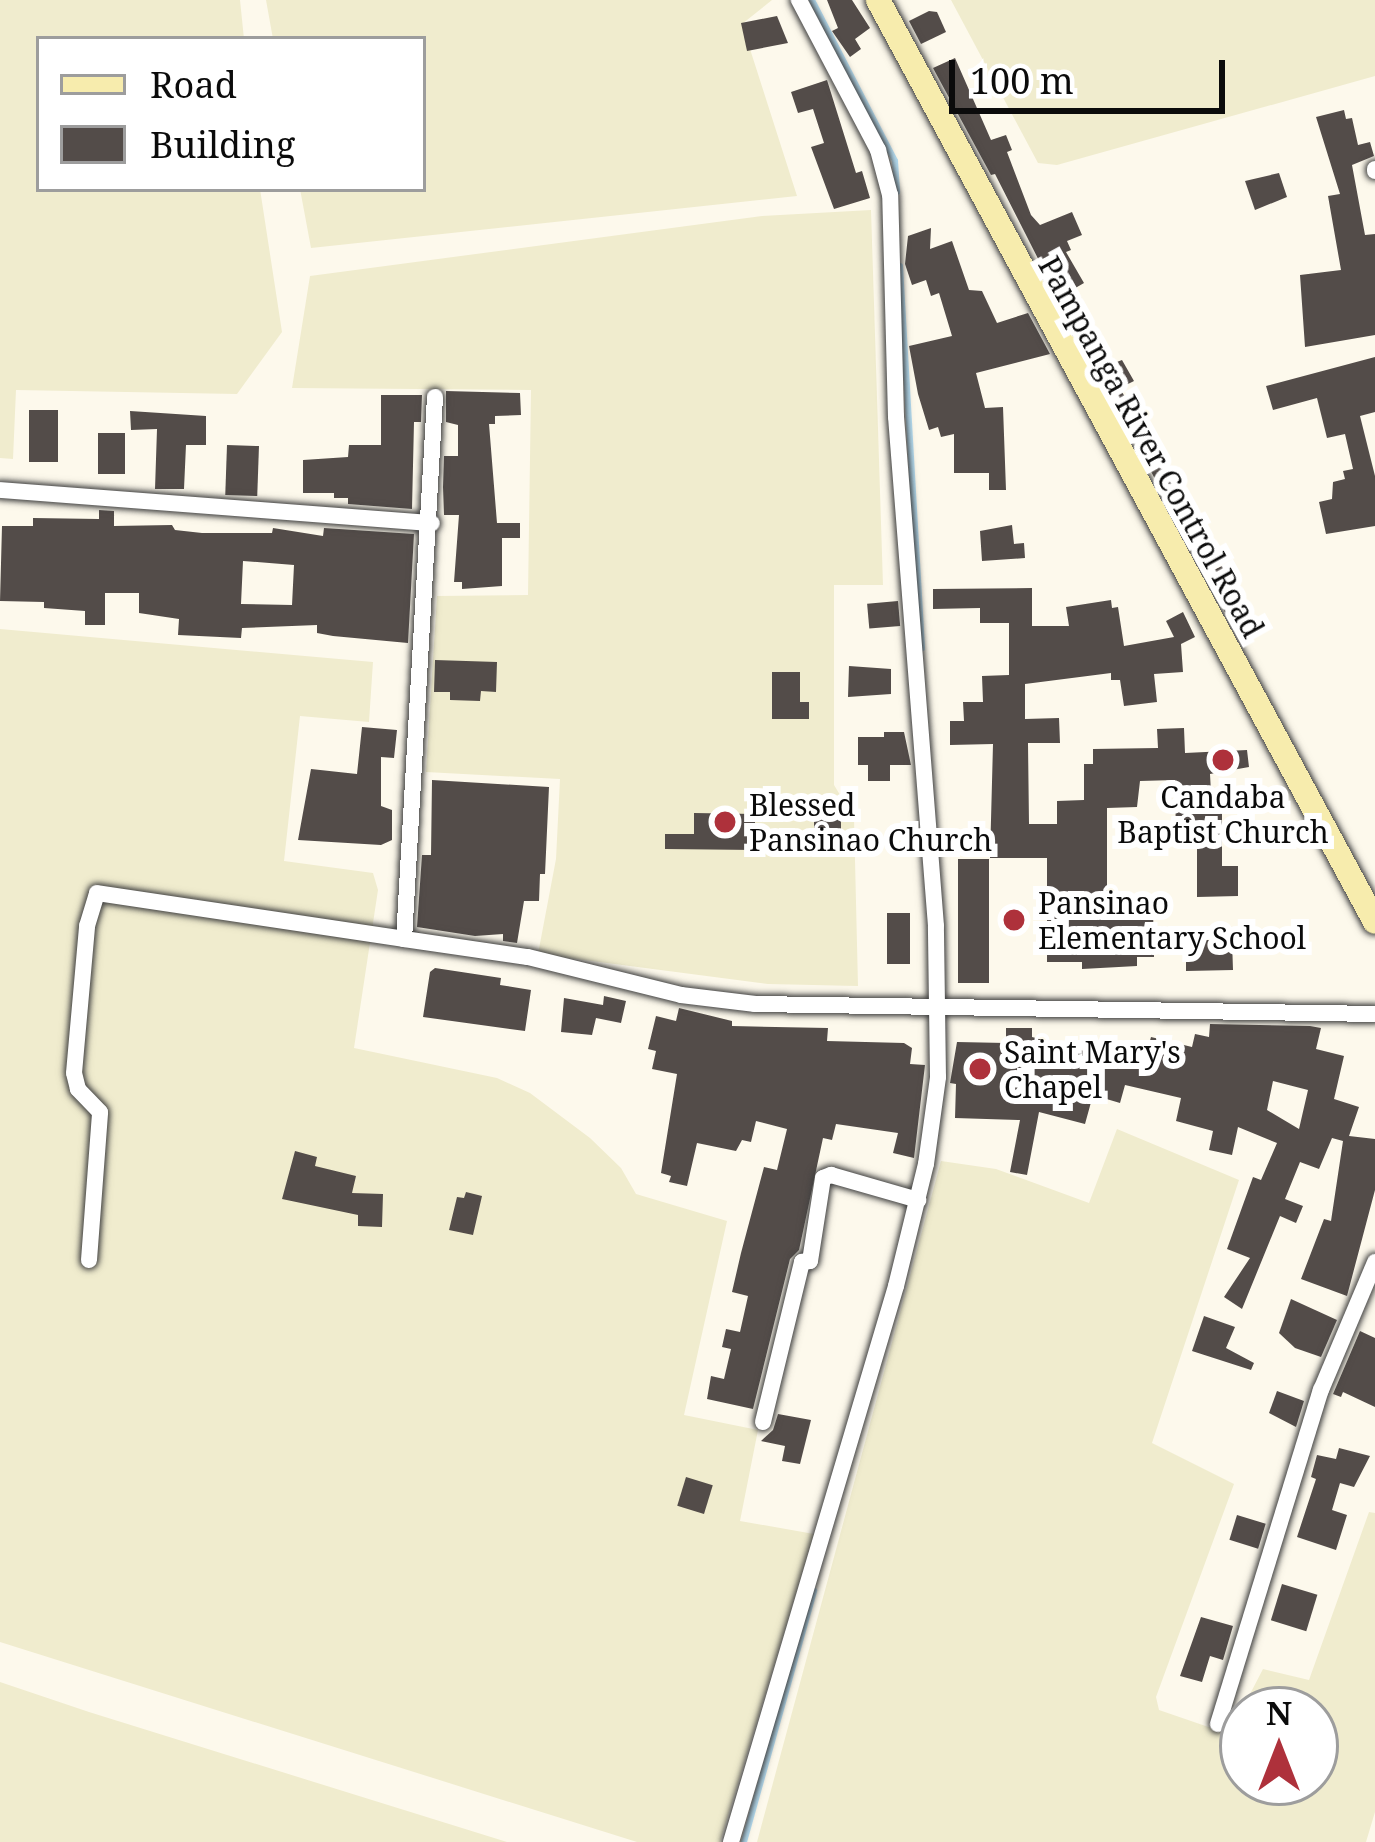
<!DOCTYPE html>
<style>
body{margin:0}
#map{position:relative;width:1375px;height:1842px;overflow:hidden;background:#fdf9ec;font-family:"Noto Serif",serif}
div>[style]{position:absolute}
.farmland>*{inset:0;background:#f0ecce}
.stream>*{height:6px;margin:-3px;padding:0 3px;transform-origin:3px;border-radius:3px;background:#b5dcf0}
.building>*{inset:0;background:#534c49;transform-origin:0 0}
.roads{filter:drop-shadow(0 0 3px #3e3e3e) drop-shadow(0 0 3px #3e3e3e)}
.minor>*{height:16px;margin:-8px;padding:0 8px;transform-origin:8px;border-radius:8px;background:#fff}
.secondary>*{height:24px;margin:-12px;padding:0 12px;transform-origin:12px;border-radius:12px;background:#f7ecad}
.dots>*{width:33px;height:33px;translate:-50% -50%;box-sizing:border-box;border:6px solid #fff;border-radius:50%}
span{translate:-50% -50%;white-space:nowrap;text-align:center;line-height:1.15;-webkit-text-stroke:12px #fff;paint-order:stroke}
.street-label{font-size:30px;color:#0b0b0b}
.poi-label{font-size:30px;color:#0b0b0b}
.left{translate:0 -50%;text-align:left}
.legend{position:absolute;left:36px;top:36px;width:390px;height:156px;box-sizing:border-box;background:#fff;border:3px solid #9d9d9d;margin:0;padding:15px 21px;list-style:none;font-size:36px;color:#0b0b0b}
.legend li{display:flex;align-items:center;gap:24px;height:60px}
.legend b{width:60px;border:3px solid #9d9d9d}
.north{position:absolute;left:1219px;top:1686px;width:120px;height:120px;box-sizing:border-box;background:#fff;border:3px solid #9d9d9d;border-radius:50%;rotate:0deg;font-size:33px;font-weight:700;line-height:48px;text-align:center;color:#0b0b0b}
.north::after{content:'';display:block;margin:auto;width:42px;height:54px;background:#ae313b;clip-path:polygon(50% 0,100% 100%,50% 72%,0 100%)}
.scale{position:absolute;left:949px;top:60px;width:276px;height:54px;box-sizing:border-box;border:6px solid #0b0b0b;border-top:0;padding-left:15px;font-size:36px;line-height:42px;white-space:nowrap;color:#0b0b0b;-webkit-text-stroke:9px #fff;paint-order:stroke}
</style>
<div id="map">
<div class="farmland">
<i style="clip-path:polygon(0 0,240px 0,244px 39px,39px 39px,39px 189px,260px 189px,282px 332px,237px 394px,16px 390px,13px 459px,0 458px)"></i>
<i style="clip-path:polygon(266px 0,772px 0,742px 24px,797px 196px,311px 248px,300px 189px,423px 189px,423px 39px,273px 39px)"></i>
<i style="clip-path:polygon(951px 0,1375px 0,1375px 76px,1057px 165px,1038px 163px)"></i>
<i style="clip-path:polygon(871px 210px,883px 585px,834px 585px,834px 785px,854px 818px,858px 986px,768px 984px,538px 954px,556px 859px,560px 779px,426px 772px,437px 596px,528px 595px,531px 390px,292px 388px,310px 276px,762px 216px)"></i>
<i style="clip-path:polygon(0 629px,373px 662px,369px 722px,300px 716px,284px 861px,373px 873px,378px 890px,354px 1048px,497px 1078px,530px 1093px,590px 1138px,621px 1168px,636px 1194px,727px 1221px,684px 1415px,758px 1430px,740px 1521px,814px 1534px,720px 1842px,637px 1842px,0 1642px)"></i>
<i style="clip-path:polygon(evenodd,1117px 1129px,1239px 1180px,1152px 1443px,1234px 1484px,1156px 1697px,1159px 1710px,1223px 1732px,1235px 1723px,1263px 1669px,1309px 1680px,1369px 1512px,1375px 1513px,1375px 1812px,1366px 1842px,757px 1842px,941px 1161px,996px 1169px,1089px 1203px,1117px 1129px,1243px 1710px,1315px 1710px,1315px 1782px,1243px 1782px,1243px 1710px)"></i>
<i style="clip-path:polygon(0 1682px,89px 1712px,507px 1842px,0 1842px)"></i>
</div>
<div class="stream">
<i style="left:812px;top:0;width:181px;rotate:62.7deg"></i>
<i style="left:895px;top:161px;width:31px;rotate:86deg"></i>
<i style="left:900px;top:266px;width:383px;rotate:86.7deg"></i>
<i style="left:744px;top:1842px;width:261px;rotate:-74.4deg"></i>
</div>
<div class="building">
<i style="clip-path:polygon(827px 0,852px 0,870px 28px,855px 39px,861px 49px,850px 57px,832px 31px,838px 28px)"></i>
<i style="clip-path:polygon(929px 11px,937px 12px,946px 32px,921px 44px,909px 21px)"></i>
<i style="clip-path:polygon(777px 16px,788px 43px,747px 51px,741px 23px)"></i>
<i style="clip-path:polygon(955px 58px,991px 140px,1006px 135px,1012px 150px,1007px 152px,1031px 215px,1040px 225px,1072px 212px,1082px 235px,1067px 241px,1071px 250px,1066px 252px,1084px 283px,1058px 298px,995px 174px,991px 175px,933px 68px)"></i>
<i style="clip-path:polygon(827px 80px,856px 173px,862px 171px,870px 198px,834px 209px,811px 147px,824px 143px,813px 109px,798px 113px,791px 92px)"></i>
<i style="clip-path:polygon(1344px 110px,1346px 119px,1352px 118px,1358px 145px,1370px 142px,1374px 156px,1352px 165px,1365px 235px,1375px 234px,1375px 335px,1305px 347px,1300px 275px,1341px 270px,1328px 196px,1340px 194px,1316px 117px)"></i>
<i style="clip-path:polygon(1279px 173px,1287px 197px,1255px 210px,1245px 181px)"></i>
<i style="clip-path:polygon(931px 228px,930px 249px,952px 241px,969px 290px,982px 291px,997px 323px,1028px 313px,1050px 354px,976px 373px,985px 408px,1003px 407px,1006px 490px,989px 490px,989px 473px,954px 473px,954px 434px,941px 437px,938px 427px,929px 430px,918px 394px,909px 346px,952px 336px,939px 293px,931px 296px,926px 280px,912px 285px,905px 264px,908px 236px)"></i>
<i style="clip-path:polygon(1375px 357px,1375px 412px,1360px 416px,1375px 476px,1375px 526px,1326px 534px,1319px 502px,1332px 499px,1333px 482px,1345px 479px,1343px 471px,1353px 469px,1345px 434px,1327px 438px,1317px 398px,1273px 410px,1266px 386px)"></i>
<i style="clip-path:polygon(1122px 360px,1134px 381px,1120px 388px,1172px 484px,1161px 490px,1096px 370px)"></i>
<i style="clip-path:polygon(446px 391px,520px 393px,521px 415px,495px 416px,495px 424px,489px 424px,497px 523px,520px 523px,520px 538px,502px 538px,502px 586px,462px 589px,462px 582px,454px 582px,459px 515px,444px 515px,443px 487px,444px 456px,458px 456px,458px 425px,446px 422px)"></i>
<i style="clip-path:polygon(381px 395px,422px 395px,421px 422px,414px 422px,412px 509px,348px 504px,348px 498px,334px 498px,334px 493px,303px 493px,303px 460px,348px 457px,349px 445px,381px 445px)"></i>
<i style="left:29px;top:410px;width:29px;height:52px"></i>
<i style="clip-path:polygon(130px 411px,206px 416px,206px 445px,186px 445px,184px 489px,155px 489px,157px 429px,131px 430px)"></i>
<i style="left:98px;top:433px;width:27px;height:41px"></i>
<i style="left:227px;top:445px;width:32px;height:50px;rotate:2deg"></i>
<i style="clip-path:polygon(evenodd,99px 510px,114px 511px,114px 526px,172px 525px,175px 530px,202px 533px,272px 533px,273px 528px,323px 536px,324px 528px,414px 534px,408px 643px,333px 636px,317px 633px,317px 625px,242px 628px,241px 638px,178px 635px,179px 619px,139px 613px,139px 593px,105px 593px,105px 625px,85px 625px,85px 611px,44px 608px,44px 602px,0 601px,2px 526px,33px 526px,33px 518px,99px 519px,99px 510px,243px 561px,294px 565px,292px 605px,241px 604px,243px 561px)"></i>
<i style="clip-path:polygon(1012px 525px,1014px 544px,1024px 543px,1025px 558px,982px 561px,980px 531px)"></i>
<i style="left:1226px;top:564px;width:57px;height:22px;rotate:64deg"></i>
<i style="clip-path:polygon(1032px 588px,1032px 626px,1069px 626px,1066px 607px,1111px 600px,1112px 608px,1118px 607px,1124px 646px,1174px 637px,1166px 621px,1183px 612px,1195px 637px,1181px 644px,1183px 672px,1154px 674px,1157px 702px,1124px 706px,1120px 680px,1111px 680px,1111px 673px,1025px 684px,1025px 719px,1059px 718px,1060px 743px,1028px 743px,1029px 824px,1057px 824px,1057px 801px,1084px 800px,1084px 764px,1093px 764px,1093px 749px,1158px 748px,1157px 729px,1184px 728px,1185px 753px,1247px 750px,1249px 767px,1210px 774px,1212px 811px,1222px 811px,1222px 866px,1238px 866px,1238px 896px,1197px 897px,1197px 840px,1176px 841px,1175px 780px,1140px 781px,1137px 807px,1107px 808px,1107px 912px,1153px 908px,1154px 957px,1137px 957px,1137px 966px,1082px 969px,1082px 962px,1047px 962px,1047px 858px,990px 858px,993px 744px,950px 745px,950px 721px,964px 721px,963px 702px,983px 702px,982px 676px,1009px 675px,1009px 623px,980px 623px,980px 608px,933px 609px,933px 589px)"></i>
<i style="left:898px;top:601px;width:25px;height:31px;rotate:85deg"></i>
<i style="clip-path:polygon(435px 660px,497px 662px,496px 692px,481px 691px,480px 701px,450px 700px,450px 692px,434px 692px)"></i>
<i style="clip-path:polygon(849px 666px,891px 669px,891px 694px,848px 697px)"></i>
<i style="clip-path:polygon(772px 672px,800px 672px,800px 702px,809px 702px,809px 719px,772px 719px)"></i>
<i style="clip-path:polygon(362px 727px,397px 730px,394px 758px,381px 757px,381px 806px,392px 810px,392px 840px,381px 845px,298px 840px,311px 769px,357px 774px)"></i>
<i style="clip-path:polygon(884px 732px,904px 732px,911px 765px,890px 765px,890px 781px,868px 781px,868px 765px,858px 765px,858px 737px,884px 737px)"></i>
<i style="clip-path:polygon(432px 780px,549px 787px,545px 874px,540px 874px,539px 901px,524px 901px,517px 943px,503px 941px,503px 934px,475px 936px,417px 927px,422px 855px,431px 855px)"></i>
<i style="clip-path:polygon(694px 813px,755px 814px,755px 850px,665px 849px,665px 834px,694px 834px)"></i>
<i style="left:814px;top:814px;width:27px;height:33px"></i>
<i style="left:958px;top:859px;width:31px;height:124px"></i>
<i style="left:887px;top:913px;width:23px;height:51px"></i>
<i style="clip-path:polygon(1197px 940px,1232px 940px,1233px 970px,1186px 971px,1186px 951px,1197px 951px)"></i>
<i style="clip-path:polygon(435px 968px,501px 978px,500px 985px,531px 990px,525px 1031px,423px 1017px,430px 972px)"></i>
<i style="clip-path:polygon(604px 996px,626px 1001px,621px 1023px,596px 1018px,592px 1035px,561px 1032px,564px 998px,603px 1005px)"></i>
<i style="clip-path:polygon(679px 1008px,732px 1021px,732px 1026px,828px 1028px,827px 1041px,904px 1043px,912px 1048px,910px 1064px,925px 1065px,914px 1158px,893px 1153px,898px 1133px,836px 1124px,832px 1140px,823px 1138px,799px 1250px,790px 1259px,753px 1409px,707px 1399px,711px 1376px,724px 1379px,731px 1349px,722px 1347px,726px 1329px,740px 1332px,748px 1296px,732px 1292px,741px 1253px,764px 1167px,777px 1170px,787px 1129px,756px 1121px,751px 1142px,742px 1140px,736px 1151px,697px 1143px,687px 1186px,669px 1182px,671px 1176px,661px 1173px,677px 1074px,652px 1069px,656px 1051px,648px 1049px,656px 1016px,676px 1021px)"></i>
<i style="clip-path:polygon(evenodd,1210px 1024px,1310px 1026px,1321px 1028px,1316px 1049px,1344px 1056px,1334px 1099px,1359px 1107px,1349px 1136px,1375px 1139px,1375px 1190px,1347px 1296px,1301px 1279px,1324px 1219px,1331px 1221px,1343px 1141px,1332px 1138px,1319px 1169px,1300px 1162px,1285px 1199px,1303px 1206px,1296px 1223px,1280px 1216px,1242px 1309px,1224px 1297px,1250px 1258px,1227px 1249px,1253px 1177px,1261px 1180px,1277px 1143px,1238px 1127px,1232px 1155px,1209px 1150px,1213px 1131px,1176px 1121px,1181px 1098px,1125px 1085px,1120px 1103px,1093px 1095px,1085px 1124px,1039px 1112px,1027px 1175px,1010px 1172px,1020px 1120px,955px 1118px,956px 1084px,950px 1083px,957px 1042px,1006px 1043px,1006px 1028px,1032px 1028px,1032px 1037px,1103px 1056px,1106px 1045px,1138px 1053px,1139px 1046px,1148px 1048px,1151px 1037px,1192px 1047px,1195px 1034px,1209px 1037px,1210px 1024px,1273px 1081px,1308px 1090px,1299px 1129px,1267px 1110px,1273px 1081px)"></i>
<i style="clip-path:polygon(295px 1151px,317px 1157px,315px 1166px,356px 1176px,352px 1193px,383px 1194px,382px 1227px,358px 1226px,358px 1215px,282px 1199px)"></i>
<i style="clip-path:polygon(466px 1192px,482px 1196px,473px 1235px,449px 1230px,457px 1197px,464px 1198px)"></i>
<i style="clip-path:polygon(1291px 1299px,1337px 1320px,1321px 1357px,1295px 1348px,1279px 1333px)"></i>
<i style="clip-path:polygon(1204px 1316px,1235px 1327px,1226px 1348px,1254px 1363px,1251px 1370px,1192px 1351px)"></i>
<i style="clip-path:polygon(1360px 1331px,1375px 1338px,1375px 1407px,1343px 1392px,1341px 1397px,1333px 1394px)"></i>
<i style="clip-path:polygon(1277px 1391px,1304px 1401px,1296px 1427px,1269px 1413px)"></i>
<i style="clip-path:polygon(778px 1414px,811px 1420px,800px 1464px,782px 1461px,785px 1446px,761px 1441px,773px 1430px)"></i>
<i style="clip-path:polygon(1339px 1448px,1370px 1456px,1354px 1487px,1340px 1483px,1332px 1510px,1347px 1515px,1336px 1550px,1297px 1537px,1316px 1479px,1311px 1477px,1317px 1455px,1336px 1459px)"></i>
<i style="left:686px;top:1477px;width:28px;height:30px;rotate:17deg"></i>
<i style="left:1237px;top:1515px;width:30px;height:26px;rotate:17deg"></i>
<i style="left:1282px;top:1584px;width:37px;height:38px;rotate:17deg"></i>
<i style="clip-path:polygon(1201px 1617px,1233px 1626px,1223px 1660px,1210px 1656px,1202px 1682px,1180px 1676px)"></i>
</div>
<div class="roads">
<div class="minor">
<i style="left:1375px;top:169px;width:2px;rotate:90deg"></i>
<i style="left:435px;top:397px;width:543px;rotate:93.27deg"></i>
<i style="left:404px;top:939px;width:125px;rotate:8.3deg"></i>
<i style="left:528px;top:957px;width:158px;rotate:13.9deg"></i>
<i style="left:681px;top:995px;width:75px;rotate:6.9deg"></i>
<i style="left:755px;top:1004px;width:620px;rotate:0.92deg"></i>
<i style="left:0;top:490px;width:433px;rotate:4.4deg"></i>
<i style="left:89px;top:1260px;width:148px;rotate:-85.7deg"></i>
<i style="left:100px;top:1112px;width:32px;rotate:-134deg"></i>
<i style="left:78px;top:1089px;width:16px;rotate:-104deg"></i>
<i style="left:74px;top:1073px;width:148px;rotate:-84.9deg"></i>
<i style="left:87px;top:926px;width:34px;rotate:-73deg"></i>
<i style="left:97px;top:893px;width:310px;rotate:8.5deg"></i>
<i style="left:763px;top:1422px;width:165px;rotate:-76.3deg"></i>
<i style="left:802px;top:1262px;width:8px;rotate:-7deg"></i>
<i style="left:810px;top:1261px;width:84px;rotate:-81.1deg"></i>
<i style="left:823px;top:1178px;width:9px;rotate:-21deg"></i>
<i style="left:831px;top:1175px;width:91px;rotate:16deg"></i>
<i style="left:1218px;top:1724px;width:350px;rotate:-72.9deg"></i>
<i style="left:1321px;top:1390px;width:139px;rotate:-67.1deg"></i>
<i style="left:731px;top:1842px;width:580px;rotate:-73.47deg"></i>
<i style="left:896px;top:1286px;width:126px;rotate:-76.2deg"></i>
<i style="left:926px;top:1164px;width:88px;rotate:-82.1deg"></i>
<i style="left:938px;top:1077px;width:151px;rotate:-90.8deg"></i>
<i style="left:936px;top:926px;width:511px;rotate:-94.49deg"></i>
<i style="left:896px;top:417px;width:222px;rotate:-91.5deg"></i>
<i style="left:890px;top:195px;width:47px;rotate:-104.9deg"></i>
<i style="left:878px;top:150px;width:170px;rotate:-117.8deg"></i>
</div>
<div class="secondary">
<i style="left:878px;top:0;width:1047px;rotate:61.67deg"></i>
</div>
</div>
<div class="dots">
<i style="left:1223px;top:760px;background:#ae313b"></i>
<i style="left:725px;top:822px;background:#ae313b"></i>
<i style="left:1014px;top:920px;background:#ae313b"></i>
<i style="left:980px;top:1069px;background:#ae313b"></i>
</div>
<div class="street-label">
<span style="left:1151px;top:447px;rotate:61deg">Pampanga River Control Road</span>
</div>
<div class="poi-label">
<span style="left:1223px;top:814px">Candaba<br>Baptist Church</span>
<span class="left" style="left:749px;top:822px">Blessed<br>Pansinao Church</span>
<span class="left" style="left:1038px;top:920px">Pansinao<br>Elementary School</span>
<span class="left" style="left:1004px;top:1069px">Saint Mary's<br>Chapel</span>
</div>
<ul class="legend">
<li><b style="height:15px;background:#f7ecad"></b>Road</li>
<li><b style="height:33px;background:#534c49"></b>Building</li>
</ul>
<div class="north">N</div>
<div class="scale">100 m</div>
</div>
